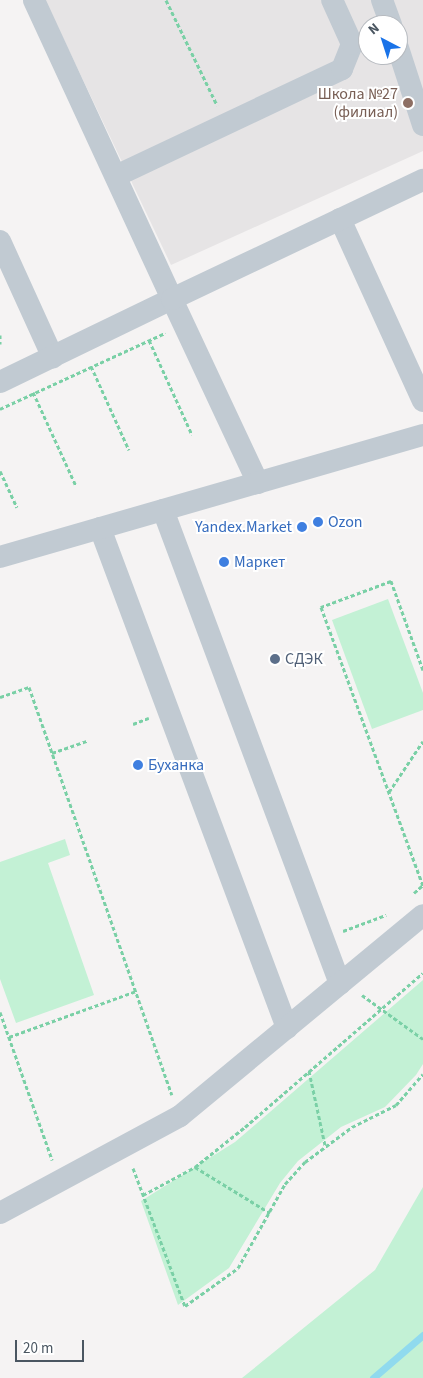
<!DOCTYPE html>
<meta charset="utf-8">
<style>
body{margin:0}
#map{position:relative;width:423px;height:1378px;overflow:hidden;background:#f5f3f3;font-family:"Source Sans 3",sans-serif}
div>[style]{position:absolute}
.education>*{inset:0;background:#e6e4e5}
.green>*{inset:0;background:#c3f1d5}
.stream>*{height:7px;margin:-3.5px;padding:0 3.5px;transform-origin:3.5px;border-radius:3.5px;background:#90daee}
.path>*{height:3px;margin-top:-1.5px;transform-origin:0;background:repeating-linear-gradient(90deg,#7ad0a6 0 4px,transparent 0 6.5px)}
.minor>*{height:22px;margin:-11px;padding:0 11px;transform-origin:11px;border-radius:11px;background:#c1cad2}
.dots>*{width:14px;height:14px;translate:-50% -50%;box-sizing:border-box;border:2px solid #fff;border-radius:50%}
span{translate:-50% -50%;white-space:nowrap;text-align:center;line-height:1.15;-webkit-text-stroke:4px #fff;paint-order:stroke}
.education-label{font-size:16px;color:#785e54}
.right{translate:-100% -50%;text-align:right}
.shop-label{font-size:16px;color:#366cbe}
.left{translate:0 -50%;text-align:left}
.service-label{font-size:16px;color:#4e5e75}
.north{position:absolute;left:358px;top:15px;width:50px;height:50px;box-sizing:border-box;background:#fff;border:1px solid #b7bbc0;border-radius:50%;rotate:320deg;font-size:14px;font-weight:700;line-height:20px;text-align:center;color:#4a5661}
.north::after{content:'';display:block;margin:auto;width:18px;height:22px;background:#1a73e8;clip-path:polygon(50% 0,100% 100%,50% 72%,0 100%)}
.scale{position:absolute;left:15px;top:1340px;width:69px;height:22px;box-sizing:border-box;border:2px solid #4a5661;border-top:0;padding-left:6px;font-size:15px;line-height:18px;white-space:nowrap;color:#4a5661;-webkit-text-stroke:4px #fff;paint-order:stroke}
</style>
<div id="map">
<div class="education">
<i style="clip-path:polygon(evenodd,45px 0,423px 0,423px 151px,171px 265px,45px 0,368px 25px,398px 25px,398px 55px,368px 55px,368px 25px)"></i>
</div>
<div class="green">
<i style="clip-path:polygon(388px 599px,423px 693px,423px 710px,372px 729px,332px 620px)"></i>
<i style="clip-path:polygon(65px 839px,70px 855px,48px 863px,94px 995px,16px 1023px,0 979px,0 862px)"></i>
<i style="clip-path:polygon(423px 980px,423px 1064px,416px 1075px,385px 1107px,341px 1127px,298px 1161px,280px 1183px,229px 1268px,178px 1305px,141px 1201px,235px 1142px)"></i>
<i style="clip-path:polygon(423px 1187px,423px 1378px,242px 1378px,375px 1270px)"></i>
</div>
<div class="stream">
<i style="left:373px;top:1378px;width:66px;rotate:-40.7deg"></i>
</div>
<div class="path">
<i style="left:166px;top:0;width:117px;rotate:64.1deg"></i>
<i style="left:0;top:335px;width:9px;rotate:90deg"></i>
<i style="left:149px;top:340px;width:104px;rotate:65.6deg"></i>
<i style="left:91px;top:366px;width:92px;rotate:65.7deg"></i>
<i style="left:33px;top:392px;width:103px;rotate:65.4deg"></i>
<i style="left:0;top:409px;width:182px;rotate:-24.7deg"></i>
<i style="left:0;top:471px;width:40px;rotate:65deg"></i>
<i style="left:423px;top:670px;width:95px;rotate:-109.8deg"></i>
<i style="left:391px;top:581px;width:75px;rotate:159.6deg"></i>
<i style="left:321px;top:607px;width:297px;rotate:69.9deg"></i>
<i style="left:0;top:697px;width:31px;rotate:-19deg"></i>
<i style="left:29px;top:687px;width:432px;rotate:70.7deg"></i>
<i style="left:133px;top:724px;width:17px;rotate:-21deg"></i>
<i style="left:52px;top:753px;width:37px;rotate:-19deg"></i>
<i style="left:389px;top:792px;width:61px;rotate:-56.3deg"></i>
<i style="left:414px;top:893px;width:12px;rotate:-42deg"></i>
<i style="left:343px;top:931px;width:46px;rotate:-20.4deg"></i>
<i style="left:362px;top:995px;width:75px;rotate:35.8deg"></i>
<i style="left:0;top:1012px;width:157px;rotate:70.6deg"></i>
<i style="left:9px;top:1037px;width:135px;rotate:-19.9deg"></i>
<i style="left:309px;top:1071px;width:76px;rotate:77.8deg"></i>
<i style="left:195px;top:1167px;width:88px;rotate:31.5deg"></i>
<i style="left:133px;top:1168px;width:147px;rotate:69.4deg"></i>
<i style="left:185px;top:1306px;width:65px;rotate:-35.6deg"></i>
<i style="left:238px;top:1268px;width:96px;rotate:-60.8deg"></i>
<i style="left:285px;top:1184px;width:30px;rotate:-48deg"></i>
<i style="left:305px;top:1162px;width:59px;rotate:-36.7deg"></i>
<i style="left:352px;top:1127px;width:49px;rotate:-26.6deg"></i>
<i style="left:396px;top:1105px;width:41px;rotate:-48.9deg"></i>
<i style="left:143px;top:1195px;width:59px;rotate:-28.3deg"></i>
<i style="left:195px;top:1167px;width:64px;rotate:-38.7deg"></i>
<i style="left:245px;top:1127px;width:235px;rotate:-40.9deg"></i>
</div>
<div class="minor">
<i style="left:382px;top:0;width:27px;rotate:70deg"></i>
<i style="left:398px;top:48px;width:81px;rotate:72deg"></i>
<i style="left:116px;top:176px;width:250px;rotate:-25.3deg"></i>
<i style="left:342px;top:69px;width:27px;rotate:-68deg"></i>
<i style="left:352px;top:44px;width:48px;rotate:-114.4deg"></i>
<i style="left:340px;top:219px;width:200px;rotate:65.5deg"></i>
<i style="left:0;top:241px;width:128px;rotate:65.6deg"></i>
<i style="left:0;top:382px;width:191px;rotate:-25.8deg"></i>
<i style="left:172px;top:299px;width:329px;rotate:-114.8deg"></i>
<i style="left:258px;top:483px;width:203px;rotate:-115.1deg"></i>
<i style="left:172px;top:299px;width:278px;rotate:-25.4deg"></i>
<i style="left:163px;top:510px;width:506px;rotate:69.52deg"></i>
<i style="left:100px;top:528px;width:534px;rotate:69.49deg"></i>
<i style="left:0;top:557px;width:440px;rotate:-16.1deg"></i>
<i style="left:0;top:1213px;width:204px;rotate:-28.3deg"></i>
<i style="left:180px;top:1116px;width:315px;rotate:-39.6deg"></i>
</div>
<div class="dots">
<i style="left:408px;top:103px;background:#8d6e63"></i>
<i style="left:318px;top:522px;background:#3f7fe0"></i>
<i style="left:302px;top:527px;background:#3f7fe0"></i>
<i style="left:224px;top:562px;background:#3f7fe0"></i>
<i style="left:275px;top:659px;background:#5c6f8a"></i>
<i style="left:138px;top:765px;background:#3f7fe0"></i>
</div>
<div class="education-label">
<span class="right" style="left:398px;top:103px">Школа №27<br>(филиал)</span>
</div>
<div class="shop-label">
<span class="left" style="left:328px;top:522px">Ozon</span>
<span class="right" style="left:292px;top:527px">Yandex.Market</span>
<span class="left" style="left:234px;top:562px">Маркет</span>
<span class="left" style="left:148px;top:765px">Буханка</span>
</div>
<div class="service-label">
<span class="left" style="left:285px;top:659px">СДЭК</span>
</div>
<div class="north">N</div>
<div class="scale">20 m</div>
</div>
